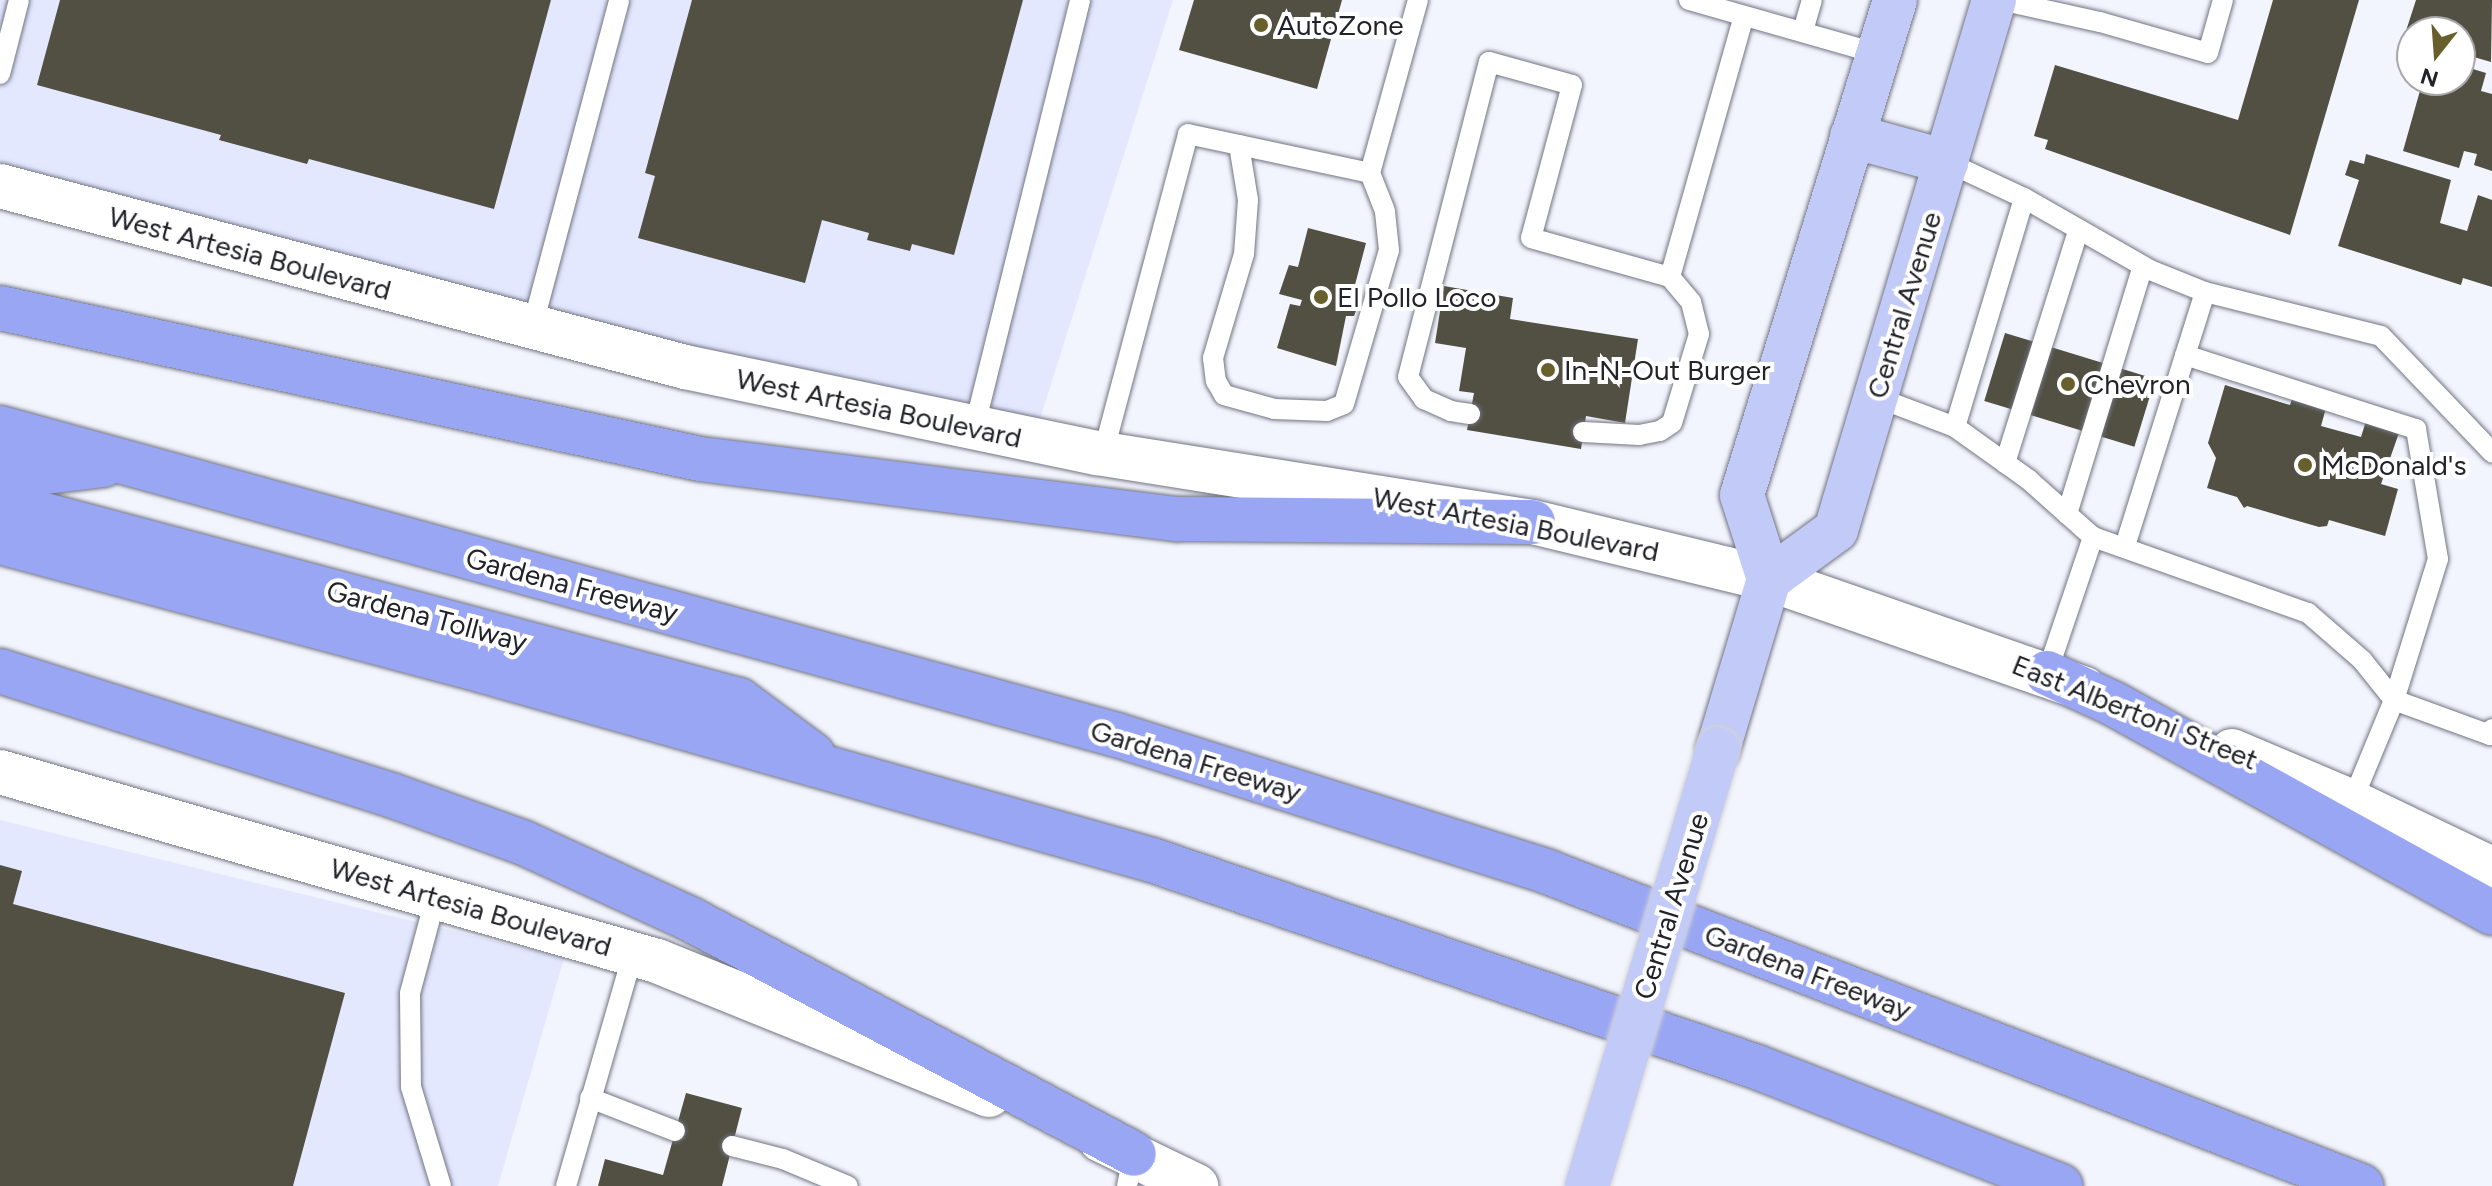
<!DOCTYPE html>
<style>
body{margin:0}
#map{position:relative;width:2492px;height:1186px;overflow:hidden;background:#f3f5fe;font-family:Figtree,sans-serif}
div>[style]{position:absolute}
.built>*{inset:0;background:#e3e8ff}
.building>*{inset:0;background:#515042;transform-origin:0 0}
.roads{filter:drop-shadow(0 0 2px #727582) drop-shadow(0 0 2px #727582)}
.service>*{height:20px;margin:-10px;padding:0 10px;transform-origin:10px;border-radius:10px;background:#fff}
.secondary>*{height:44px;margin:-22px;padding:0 22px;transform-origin:22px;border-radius:22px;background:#fff}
.primary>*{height:44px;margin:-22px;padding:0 22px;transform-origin:22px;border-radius:22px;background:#c2caf8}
.motorway>*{height:44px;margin:-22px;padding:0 22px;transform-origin:22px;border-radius:22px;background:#99a6f4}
.bridges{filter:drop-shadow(0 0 2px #d3d3d4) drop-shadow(0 0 2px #d3d3d4)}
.primary-bridge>*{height:44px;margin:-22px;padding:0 22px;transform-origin:22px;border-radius:22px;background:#c2caf8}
.dots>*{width:22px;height:22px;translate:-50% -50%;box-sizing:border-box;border:4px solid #fff;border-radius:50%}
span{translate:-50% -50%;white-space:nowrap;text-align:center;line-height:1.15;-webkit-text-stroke:8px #fff;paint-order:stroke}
.poi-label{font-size:28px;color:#222329}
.left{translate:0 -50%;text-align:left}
.street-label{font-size:28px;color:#222329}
.north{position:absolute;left:2396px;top:16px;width:80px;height:80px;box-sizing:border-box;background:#fff;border:2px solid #a7a7a9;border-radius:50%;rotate:197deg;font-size:22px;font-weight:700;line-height:32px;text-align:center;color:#222329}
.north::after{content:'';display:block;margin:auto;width:28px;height:36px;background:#67602c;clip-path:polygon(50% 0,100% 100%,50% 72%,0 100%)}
</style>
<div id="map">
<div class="built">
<i style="clip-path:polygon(0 0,1173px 0,1039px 422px,728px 359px,0 162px)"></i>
<i style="clip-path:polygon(0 820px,564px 958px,498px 1186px,0 1186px)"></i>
</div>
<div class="building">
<i style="clip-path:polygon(60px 0,551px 0,494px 209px,309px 159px,307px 164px,219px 140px,221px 135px,37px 85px)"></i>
<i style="clip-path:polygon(692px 0,1023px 0,954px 255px,912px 244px,910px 251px,867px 240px,869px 233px,822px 220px,805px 283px,638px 238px,655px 176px,645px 173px)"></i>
<i style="clip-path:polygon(1194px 0,1342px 0,1317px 89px,1179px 50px)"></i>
<i style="clip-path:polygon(2273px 0,2359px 0,2290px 235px,2045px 149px,2048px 140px,2034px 136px,2055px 65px,2238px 120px)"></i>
<i style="clip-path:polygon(2416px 0,2492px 0,2491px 62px,2460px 53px,2460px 32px,2412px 32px,2412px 40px,2404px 37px)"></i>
<i style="clip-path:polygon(2460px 65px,2486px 73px,2481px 91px,2492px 94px,2492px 171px,2474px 165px,2477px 154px,2464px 151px,2459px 168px,2403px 151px,2423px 80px,2460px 80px)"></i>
<i style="clip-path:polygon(2366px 154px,2451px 180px,2440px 223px,2467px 231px,2478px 195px,2492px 200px,2492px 287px,2463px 278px,2461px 285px,2338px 246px,2359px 180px,2345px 175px,2350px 160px,2364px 164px)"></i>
<i style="clip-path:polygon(1308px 228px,1366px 243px,1351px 300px,1359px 303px,1354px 316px,1346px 316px,1336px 366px,1277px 348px,1290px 304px,1300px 306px,1302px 300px,1279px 294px,1289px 265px,1298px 267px)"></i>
<i style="clip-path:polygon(1444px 286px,1513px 298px,1510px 319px,1638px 339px,1625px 423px,1586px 416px,1581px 449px,1467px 430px,1474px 393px,1459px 391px,1466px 348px,1435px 343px)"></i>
<i style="left:2005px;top:333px;width:157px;height:71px;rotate:17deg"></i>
<i style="clip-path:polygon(2225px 385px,2290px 405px,2292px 399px,2326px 408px,2321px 426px,2361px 437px,2366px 421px,2400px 430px,2381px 484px,2398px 489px,2385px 536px,2329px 520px,2327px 526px,2319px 527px,2247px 506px,2244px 508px,2237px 497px,2207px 488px,2216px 458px,2208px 443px)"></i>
<i style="clip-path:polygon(0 865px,22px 871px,13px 904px,345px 993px,293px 1186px,0 1186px)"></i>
<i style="clip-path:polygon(686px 1093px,742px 1108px,722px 1186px,598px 1186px,605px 1159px,663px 1175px)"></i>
</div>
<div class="roads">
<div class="service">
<i style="left:1689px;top:0;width:197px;rotate:15.9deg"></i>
<i style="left:2000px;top:0;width:102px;rotate:12.4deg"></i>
<i style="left:2100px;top:22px;width:112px;rotate:16deg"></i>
<i style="left:2208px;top:53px;width:55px;rotate:-74.2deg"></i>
<i style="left:1803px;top:31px;width:32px;rotate:-74deg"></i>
<i style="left:0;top:74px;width:76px;rotate:-75.6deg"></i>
<i style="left:1239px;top:145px;width:56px;rotate:80.7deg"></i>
<i style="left:1248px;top:200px;width:54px;rotate:94.2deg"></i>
<i style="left:1244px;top:254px;width:109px;rotate:106.6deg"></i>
<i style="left:1213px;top:358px;width:23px;rotate:83deg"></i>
<i style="left:1216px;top:381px;width:16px;rotate:60deg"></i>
<i style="left:1224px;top:395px;width:52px;rotate:15.6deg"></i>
<i style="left:1274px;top:409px;width:53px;rotate:2.2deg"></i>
<i style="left:1327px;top:411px;width:18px;rotate:-22deg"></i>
<i style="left:1344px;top:404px;width:160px;rotate:-73.7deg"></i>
<i style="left:1389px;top:250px;width:39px;rotate:-96deg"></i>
<i style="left:1385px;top:211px;width:41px;rotate:-111.5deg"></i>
<i style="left:1947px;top:162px;width:85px;rotate:25.1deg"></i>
<i style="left:2024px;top:198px;width:145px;rotate:29.7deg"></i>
<i style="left:2150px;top:270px;width:59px;rotate:21.8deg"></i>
<i style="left:2205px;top:292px;width:181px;rotate:14deg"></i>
<i style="left:2381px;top:336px;width:161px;rotate:46.3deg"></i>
<i style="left:532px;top:328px;width:339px;rotate:-75.1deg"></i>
<i style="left:2185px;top:355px;width:243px;rotate:17.8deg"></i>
<i style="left:2416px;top:429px;width:132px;rotate:80.4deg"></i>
<i style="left:2438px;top:559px;width:148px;rotate:107.3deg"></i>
<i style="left:1876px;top:397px;width:85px;rotate:20.8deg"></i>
<i style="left:1955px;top:427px;width:91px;rotate:35.6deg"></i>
<i style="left:2029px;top:480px;width:86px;rotate:41.7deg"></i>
<i style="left:1470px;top:414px;width:19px;rotate:-171deg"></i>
<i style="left:1451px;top:411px;width:30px;rotate:-156deg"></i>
<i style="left:1424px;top:399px;width:27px;rotate:-126deg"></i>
<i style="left:1408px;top:377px;width:325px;rotate:-75.6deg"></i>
<i style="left:1489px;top:62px;width:86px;rotate:15.5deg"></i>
<i style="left:1572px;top:85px;width:158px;rotate:105deg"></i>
<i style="left:1531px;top:238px;width:144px;rotate:15.7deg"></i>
<i style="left:1670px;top:277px;width:271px;rotate:-74.2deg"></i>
<i style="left:1955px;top:427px;width:239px;rotate:-73.2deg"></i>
<i style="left:974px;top:429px;width:442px;rotate:-76.1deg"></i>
<i style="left:1583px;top:432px;width:56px;rotate:3.1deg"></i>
<i style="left:1639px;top:435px;width:21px;rotate:-11deg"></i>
<i style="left:1660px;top:431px;width:14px;rotate:-34deg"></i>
<i style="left:1672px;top:423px;width:93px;rotate:-73.1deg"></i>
<i style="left:1699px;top:334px;width:33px;rotate:-104deg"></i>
<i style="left:1691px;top:302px;width:33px;rotate:-130deg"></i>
<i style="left:1103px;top:454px;width:331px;rotate:-75.1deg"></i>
<i style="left:1188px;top:134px;width:186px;rotate:12.1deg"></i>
<i style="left:1370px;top:173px;width:180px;rotate:-74.5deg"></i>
<i style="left:2005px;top:463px;width:243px;rotate:-72.5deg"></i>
<i style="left:2067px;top:514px;width:259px;rotate:-73deg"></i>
<i style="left:2125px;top:546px;width:266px;rotate:-72.5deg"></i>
<i style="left:2047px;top:673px;width:144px;rotate:-71.3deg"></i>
<i style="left:2093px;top:537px;width:228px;rotate:19.5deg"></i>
<i style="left:2308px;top:613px;width:72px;rotate:41deg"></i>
<i style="left:2362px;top:660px;width:51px;rotate:51.3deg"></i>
<i style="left:2351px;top:804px;width:113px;rotate:-67.5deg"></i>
<i style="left:2394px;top:700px;width:102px;rotate:20deg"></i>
<i style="left:2490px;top:735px;width:6px;rotate:-72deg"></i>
<i style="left:436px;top:896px;width:100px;rotate:105deg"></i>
<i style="left:410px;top:993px;width:94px;rotate:89.4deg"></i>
<i style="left:411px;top:1087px;width:103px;rotate:73.1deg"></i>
<i style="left:590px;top:1098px;width:91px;rotate:21.2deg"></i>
<i style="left:732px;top:1146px;width:53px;rotate:14.3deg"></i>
<i style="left:783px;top:1159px;width:70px;rotate:22.6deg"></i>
<i style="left:566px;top:1186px;width:241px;rotate:-73.9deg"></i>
<i style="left:1127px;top:1186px;width:33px;rotate:-78deg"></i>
</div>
<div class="secondary">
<i style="left:0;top:186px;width:709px;rotate:14.8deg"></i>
<i style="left:685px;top:367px;width:421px;rotate:11.8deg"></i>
<i style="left:1097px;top:453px;width:441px;rotate:9deg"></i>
<i style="left:1533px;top:522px;width:243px;rotate:13.6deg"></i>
<i style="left:1769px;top:579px;width:334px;rotate:19.2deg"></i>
<i style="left:2232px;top:751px;width:130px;rotate:23deg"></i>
<i style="left:2352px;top:802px;width:155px;rotate:25.6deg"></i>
<i style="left:0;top:772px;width:684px;rotate:16.05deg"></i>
<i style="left:657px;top:961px;width:358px;rotate:22deg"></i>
<i style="left:1101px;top:1140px;width:106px;rotate:25.8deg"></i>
</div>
<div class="primary">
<i style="left:1852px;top:136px;width:98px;rotate:15.3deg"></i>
<i style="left:1769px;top:579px;width:83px;rotate:-36.2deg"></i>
<i style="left:1836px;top:530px;width:553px;rotate:-73.4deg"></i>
<i style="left:1718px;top:749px;width:177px;rotate:-73.3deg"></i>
<i style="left:1769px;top:579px;width:88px;rotate:-107.8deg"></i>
<i style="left:1742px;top:495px;width:518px;rotate:-72.82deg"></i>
</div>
<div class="motorway">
<i style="left:0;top:308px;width:716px;rotate:12.17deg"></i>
<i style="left:700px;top:459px;width:482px;rotate:7.2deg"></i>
<i style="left:1178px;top:519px;width:355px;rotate:0.5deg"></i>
<i style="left:0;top:428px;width:1158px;rotate:15.37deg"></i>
<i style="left:1117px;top:735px;width:452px;rotate:17.6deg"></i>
<i style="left:1548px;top:872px;width:872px;rotate:21.12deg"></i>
<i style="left:0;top:469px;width:22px;rotate:16deg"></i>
<i style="left:21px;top:475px;width:83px;rotate:-7deg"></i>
<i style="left:0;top:503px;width:765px;rotate:14.93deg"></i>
<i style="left:739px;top:700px;width:92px;rotate:36.6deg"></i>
<i style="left:0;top:542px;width:501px;rotate:14.92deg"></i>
<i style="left:484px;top:671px;width:694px;rotate:15.8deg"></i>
<i style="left:1152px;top:860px;width:639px;rotate:18.89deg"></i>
<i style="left:1757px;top:1067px;width:326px;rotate:21.4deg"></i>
<i style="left:0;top:671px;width:410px;rotate:17.6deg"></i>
<i style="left:391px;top:795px;width:141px;rotate:19.8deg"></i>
<i style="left:524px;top:843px;width:183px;rotate:24.6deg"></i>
<i style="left:690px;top:919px;width:502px;rotate:27.89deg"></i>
<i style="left:2047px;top:673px;width:74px;rotate:24.8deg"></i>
<i style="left:2114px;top:704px;width:432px;rotate:28.9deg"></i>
</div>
</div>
<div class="bridges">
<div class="primary-bridge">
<i style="left:1587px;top:1186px;width:456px;rotate:-73.3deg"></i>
</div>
</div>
<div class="dots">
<i style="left:1261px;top:25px;background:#67602c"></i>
<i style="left:1321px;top:297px;background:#67602c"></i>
<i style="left:1548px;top:370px;background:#67602c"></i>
<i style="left:2068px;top:384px;background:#67602c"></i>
<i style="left:2305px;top:465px;background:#67602c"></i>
</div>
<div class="poi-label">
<span class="left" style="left:1277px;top:25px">AutoZone</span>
<span class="left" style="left:1337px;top:297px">El Pollo Loco</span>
<span class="left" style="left:1564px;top:370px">In-N-Out Burger</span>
<span class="left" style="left:2084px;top:384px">Chevron</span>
<span class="left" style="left:2321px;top:465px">McDonald's</span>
</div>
<div class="street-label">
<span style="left:250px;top:253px;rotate:15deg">West Artesia Boulevard</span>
<span style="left:1904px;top:305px;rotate:-73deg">Central Avenue</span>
<span style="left:879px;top:408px;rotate:12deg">West Artesia Boulevard</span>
<span style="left:1516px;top:524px;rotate:11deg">West Artesia Boulevard</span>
<span style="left:572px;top:585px;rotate:15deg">Gardena Freeway</span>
<span style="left:427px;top:616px;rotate:15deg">Gardena Tollway</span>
<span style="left:2135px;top:712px;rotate:22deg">East Albertoni Street</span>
<span style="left:1196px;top:761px;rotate:17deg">Gardena Freeway</span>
<span style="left:1671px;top:906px;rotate:-73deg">Central Avenue</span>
<span style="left:471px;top:907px;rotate:16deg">West Artesia Boulevard</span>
<span style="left:1808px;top:972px;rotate:21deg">Gardena Freeway</span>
</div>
<div class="north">N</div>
</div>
